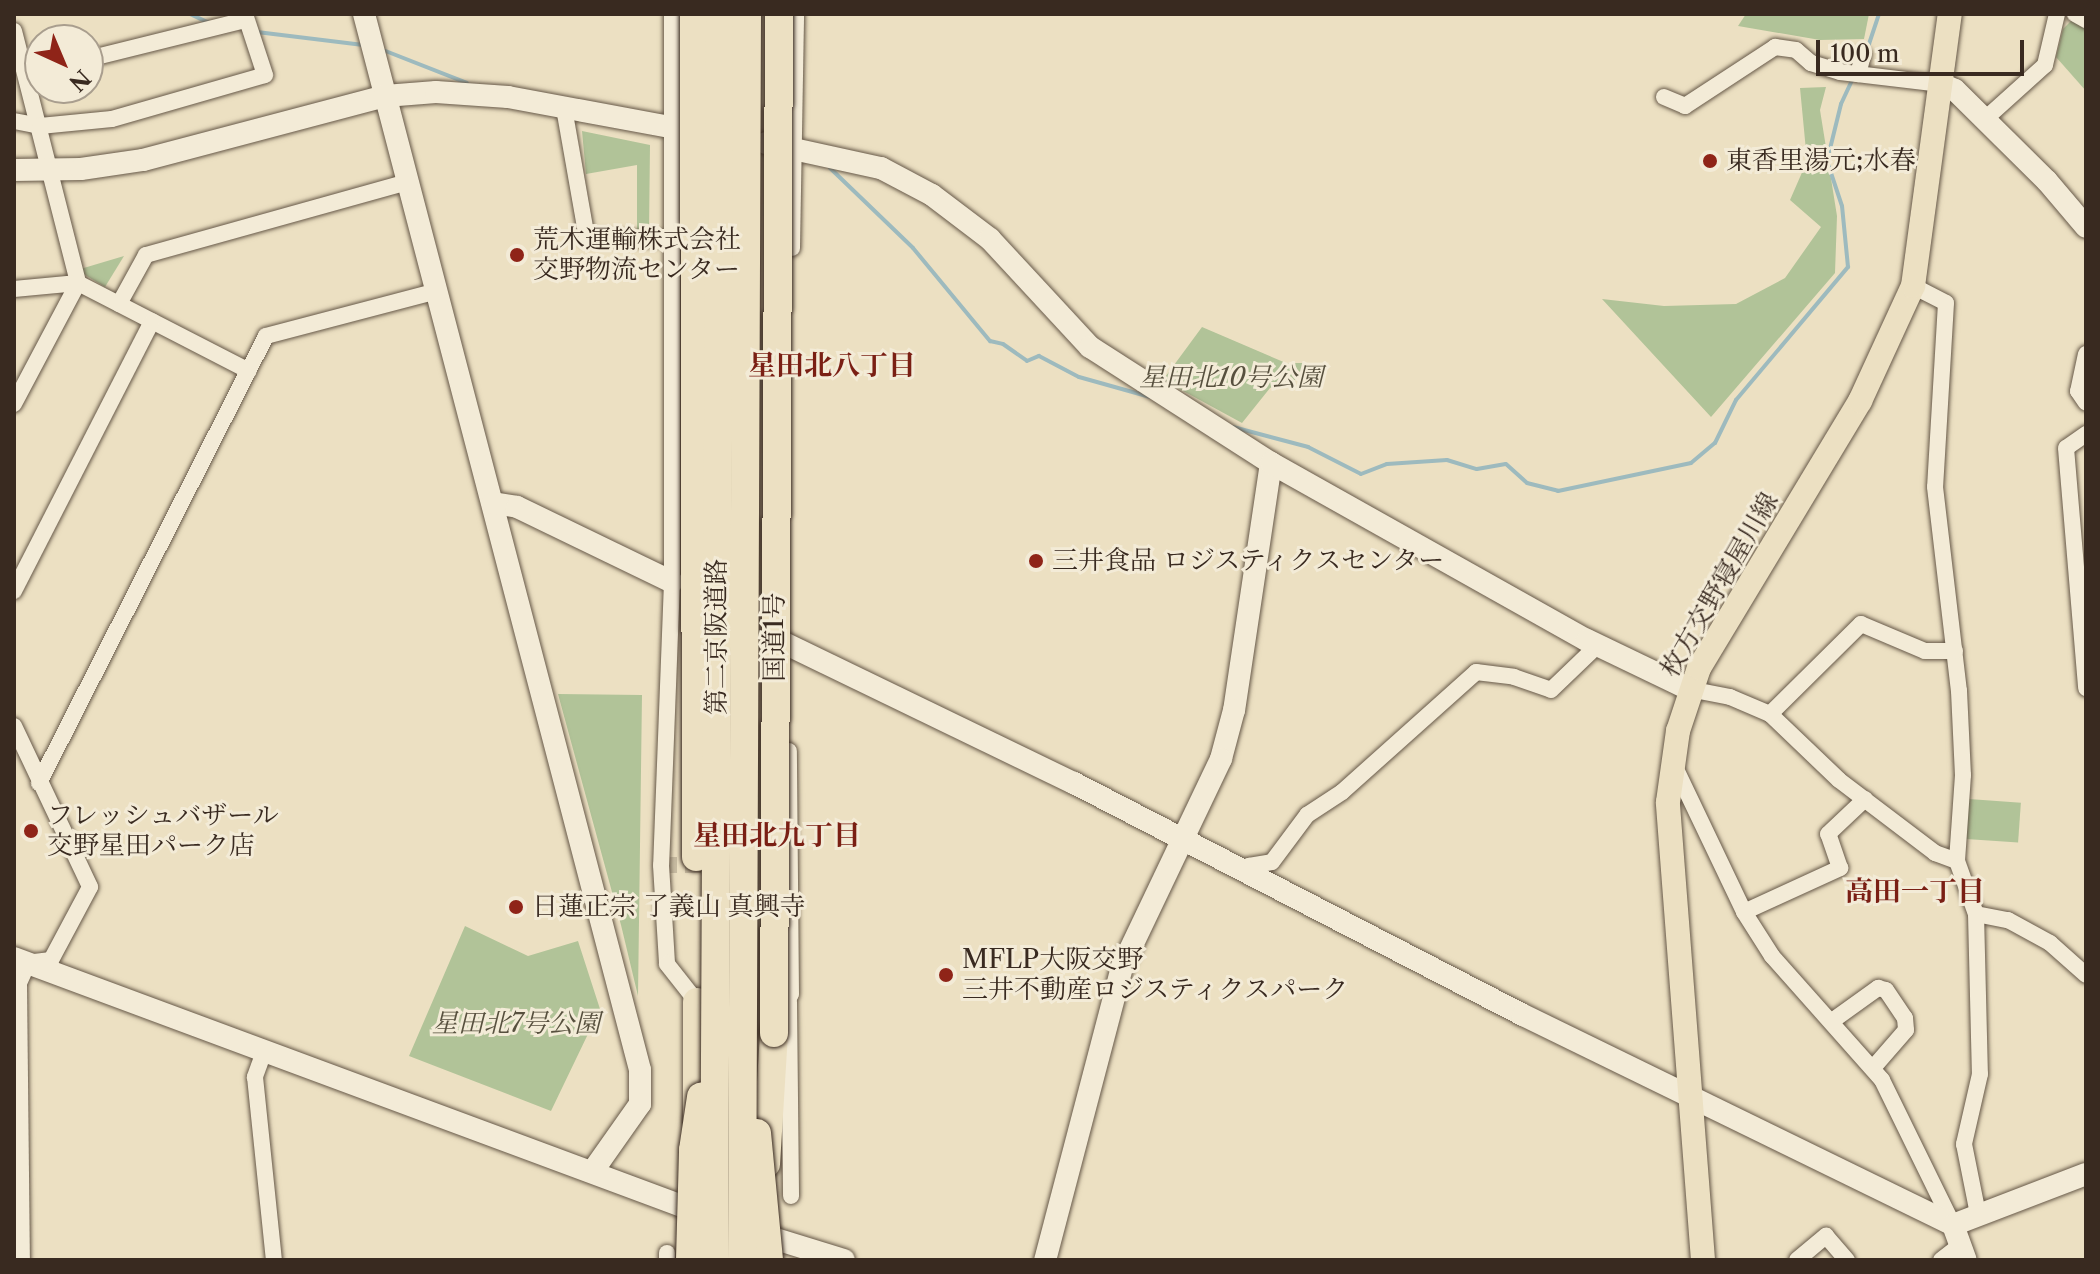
<!DOCTYPE html>
<meta charset="utf-8">
<style>
body{margin:0}
#map{position:relative;width:2100px;height:1274px;overflow:hidden;background:#ece0c2;font-family:"Libre Caslon Text","Noto Serif JP",serif}
div>[style]{position:absolute}
.green>*{inset:0;background:#b1c398;transform-origin:0 0}
.stream>*{height:4px;margin:-2px;padding:0 2px;transform-origin:2px;border-radius:2px;background:#9dbabe}
.street-tunnel>*{height:16px;margin-top:-8px;transform-origin:0;background:repeating-linear-gradient(90deg,#c8bca2 0 16px,transparent 0 24px)}
.roads{filter:drop-shadow(0 0 2px #665848) drop-shadow(0 0 2px #665848)}
.street>*{height:16px;margin:-8px;padding:0 8px;transform-origin:8px;border-radius:8px;background:#f3ebd7}
.secondary>*{height:22px;margin:-11px;padding:0 11px;transform-origin:11px;border-radius:11px;background:#f3ebd7}
.primary>*{height:24px;margin:-12px;padding:0 12px;transform-origin:12px;border-radius:12px;background:#ece0c2}
.highway>*{height:28px;margin:-14px;padding:0 14px;transform-origin:14px;border-radius:14px;background:#ece0c2}
.bridges{filter:drop-shadow(0 0 2px #392a20) drop-shadow(0 0 2px #392a20)}
.highway-bridge>*{height:28px;margin:-14px;padding:0 14px;transform-origin:14px;border-radius:14px;background:#ece0c2}
.dots>*{width:22px;height:22px;translate:-50% -50%;box-sizing:border-box;border:4px solid #f3ebd7;border-radius:50%}
span{translate:-50% -50%;white-space:nowrap;text-align:center;line-height:1.15;-webkit-text-stroke:6px #f3ebd7;paint-order:stroke}
.poi-label{font-size:26px;color:#392a20}
.left{translate:0 -50%;text-align:left}
.park-label{font-size:26px;color:#57503e;font-style:italic}
.street-label{font-size:26px;color:#392a20}
.neighbourhood-label{font-size:28px;color:#7a1f14;font-weight:700}
.frame{position:absolute;inset:0;border:16px solid #392a20;pointer-events:none}
.north{position:absolute;left:24px;top:24px;width:80px;height:80px;box-sizing:border-box;background:#f3ebd7;border:2px solid #a99e8e;border-radius:50%;rotate:136deg;font-size:22px;font-weight:700;line-height:32px;text-align:center;color:#392a20}
.north::after{content:'';display:block;margin:auto;width:28px;height:36px;background:#8f2418;clip-path:polygon(50% 0,100% 100%,50% 72%,0 100%)}
.scale{position:absolute;left:1816px;top:40px;width:208px;height:36px;box-sizing:border-box;border:4px solid #392a20;border-top:0;padding-left:10px;font-size:24px;line-height:28px;white-space:nowrap;color:#392a20;-webkit-text-stroke:6px #f3ebd7;paint-order:stroke}
</style>
<div id="map">
<div class="green">
<i style="clip-path:polygon(1746px 14px,1869px 14px,1864px 39px,1820px 40px,1738px 26px)"></i>
<i style="clip-path:polygon(2073px 19px,2086px 27px,2086px 91px,2056px 57px,2063px 29px)"></i>
<i style="clip-path:polygon(1826px 87px,1820px 110px,1837px 216px,1835px 273px,1711px 417px,1602px 299px,1664px 306px,1736px 304px,1785px 278px,1821px 227px,1790px 200px,1807px 161px,1800px 88px)"></i>
<i style="clip-path:polygon(582px 131px,650px 145px,649px 233px,637px 231px,637px 165px,586px 174px)"></i>
<i style="clip-path:polygon(124px 256px,105px 287px,77px 270px)"></i>
<i style="clip-path:polygon(1202px 327px,1286px 363px,1323px 363px,1313px 374px,1270px 388px,1242px 423px,1163px 380px)"></i>
<i style="clip-path:polygon(558px 694px,642px 695px,638px 996px,621px 925px)"></i>
<i style="left:1969px;top:799px;width:52px;height:40px;rotate:4deg"></i>
<i style="clip-path:polygon(465px 926px,528px 956px,578px 941px,600px 1009px,551px 1111px,409px 1056px)"></i>
</div>
<div class="stream">
<i style="left:153px;top:14px;width:8px"></i>
<i style="left:190px;top:14px;width:21px;rotate:25deg"></i>
<i style="left:257px;top:32px;width:107px;rotate:7deg"></i>
<i style="left:383px;top:50px;width:90px;rotate:21.4deg"></i>
<i style="left:1866px;top:53px;width:41px;rotate:-71.6deg"></i>
<i style="left:830px;top:168px;width:115px;rotate:43.9deg"></i>
<i style="left:913px;top:248px;width:121px;rotate:50.4deg"></i>
<i style="left:990px;top:341px;width:13px;rotate:13deg"></i>
<i style="left:1003px;top:344px;width:29px;rotate:35deg"></i>
<i style="left:1027px;top:361px;width:13px;rotate:-23deg"></i>
<i style="left:1039px;top:356px;width:45px;rotate:27.7deg"></i>
<i style="left:1079px;top:377px;width:74px;rotate:15.7deg"></i>
<i style="left:1233px;top:427px;width:78px;rotate:14.9deg"></i>
<i style="left:1308px;top:447px;width:59px;rotate:27deg"></i>
<i style="left:1361px;top:474px;width:28px;rotate:-21deg"></i>
<i style="left:1387px;top:464px;width:60px;rotate:-3.8deg"></i>
<i style="left:1447px;top:460px;width:31px;rotate:17deg"></i>
<i style="left:1477px;top:469px;width:29px;rotate:-10deg"></i>
<i style="left:1506px;top:464px;width:28px;rotate:42deg"></i>
<i style="left:1527px;top:483px;width:32px;rotate:14deg"></i>
<i style="left:1558px;top:491px;width:136px;rotate:-11.9deg"></i>
<i style="left:1691px;top:463px;width:31px;rotate:-40deg"></i>
<i style="left:1715px;top:443px;width:48px;rotate:-64deg"></i>
<i style="left:1736px;top:400px;width:174px;rotate:-49.9deg"></i>
<i style="left:1848px;top:267px;width:61px;rotate:-95.6deg"></i>
<i style="left:1842px;top:206px;width:47px;rotate:-108.4deg"></i>
<i style="left:1827px;top:161px;width:59px;rotate:-76.2deg"></i>
<i style="left:1841px;top:104px;width:29px;rotate:-65deg"></i>
</div>
<div class="street-tunnel">
<i style="left:661px;top:865px;width:45px"></i>
</div>
<div class="roads">
<div class="street">
<i style="left:672px;top:14px;width:568px;rotate:90deg"></i>
<i style="left:672px;top:582px;width:283px;rotate:92.2deg"></i>
<i style="left:661px;top:865px;width:99px;rotate:86.5deg"></i>
<i style="left:667px;top:964px;width:48px;rotate:51.7deg"></i>
<i style="left:2075px;top:14px;width:13px;rotate:29deg"></i>
<i style="left:14px;top:31px;width:260px;rotate:75.7deg"></i>
<i style="left:78px;top:283px;width:137px;rotate:117.9deg"></i>
<i style="left:88px;top:59px;width:163px;rotate:-13.9deg"></i>
<i style="left:22px;top:61px;width:18px"></i>
<i style="left:1858px;top:74px;width:20px;rotate:-75deg"></i>
<i style="left:1664px;top:97px;width:23px;rotate:23deg"></i>
<i style="left:1685px;top:106px;width:108px;rotate:-33.2deg"></i>
<i style="left:1775px;top:47px;width:21px;rotate:8deg"></i>
<i style="left:1796px;top:50px;width:20px;rotate:41deg"></i>
<i style="left:1811px;top:63px;width:30px;rotate:17deg"></i>
<i style="left:1840px;top:72px;width:102px;rotate:6.8deg"></i>
<i style="left:564px;top:108px;width:132px;rotate:80deg"></i>
<i style="left:587px;top:238px;width:84px;rotate:0.7deg"></i>
<i style="left:1984px;top:120px;width:82px;rotate:-42deg"></i>
<i style="left:2045px;top:65px;width:52px;rotate:-76.8deg"></i>
<i style="left:14px;top:121px;width:26px;rotate:11deg"></i>
<i style="left:40px;top:126px;width:72px;rotate:-5.6deg"></i>
<i style="left:112px;top:119px;width:159px;rotate:-16deg"></i>
<i style="left:265px;top:75px;width:64px;rotate:-108.2deg"></i>
<i style="left:792px;top:248px;width:234px;rotate:-89deg"></i>
<i style="left:1913px;top:286px;width:37px;rotate:27deg"></i>
<i style="left:1946px;top:303px;width:184px;rotate:93.4deg"></i>
<i style="left:1935px;top:487px;width:205px;rotate:83.3deg"></i>
<i style="left:1959px;top:691px;width:84px;rotate:87.3deg"></i>
<i style="left:1963px;top:775px;width:86px;rotate:94deg"></i>
<i style="left:1957px;top:861px;width:56px;rotate:70.3deg"></i>
<i style="left:1976px;top:914px;width:160px;rotate:88.6deg"></i>
<i style="left:1980px;top:1074px;width:72px;rotate:102.9deg"></i>
<i style="left:1964px;top:1144px;width:71px;rotate:78.7deg"></i>
<i style="left:14px;top:289px;width:64px;rotate:-5.4deg"></i>
<i style="left:78px;top:283px;width:192px;rotate:27.2deg"></i>
<i style="left:119px;top:304px;width:56px;rotate:-61.1deg"></i>
<i style="left:146px;top:255px;width:272px;rotate:-15.6deg"></i>
<i style="left:2086px;top:354px;width:38px;rotate:102deg"></i>
<i style="left:2078px;top:391px;width:14px;rotate:56deg"></i>
<i style="left:2086px;top:434px;width:24px;rotate:145deg"></i>
<i style="left:2066px;top:448px;width:241px;rotate:85.2deg"></i>
<i style="left:14px;top:591px;width:303px;rotate:-62.9deg"></i>
<i style="left:1689px;top:689px;width:42px;rotate:11deg"></i>
<i style="left:1730px;top:697px;width:43px;rotate:23deg"></i>
<i style="left:1770px;top:714px;width:95px;rotate:43.7deg"></i>
<i style="left:1839px;top:780px;width:121px;rotate:37.2deg"></i>
<i style="left:1935px;top:853px;width:23px;rotate:20deg"></i>
<i style="left:1770px;top:714px;width:128px;rotate:-44.7deg"></i>
<i style="left:1861px;top:624px;width:69px;rotate:22.9deg"></i>
<i style="left:1925px;top:651px;width:30px"></i>
<i style="left:14px;top:726px;width:178px;rotate:64.7deg"></i>
<i style="left:90px;top:887px;width:83px;rotate:118.1deg"></i>
<i style="left:51px;top:960px;width:23px;rotate:173deg"></i>
<i style="left:28px;top:963px;width:22px;rotate:114deg"></i>
<i style="left:19px;top:983px;width:277px;rotate:89.4deg"></i>
<i style="left:1674px;top:765px;width:163px;rotate:64.5deg"></i>
<i style="left:1744px;top:912px;width:52px;rotate:57.5deg"></i>
<i style="left:1772px;top:956px;width:166px;rotate:48.4deg"></i>
<i style="left:1882px;top:1080px;width:161px;rotate:63.9deg"></i>
<i style="left:39px;top:783px;width:501px;rotate:-63.08deg"></i>
<i style="left:266px;top:336px;width:178px;rotate:-14.7deg"></i>
<i style="left:1246px;top:872px;width:7px;rotate:-63deg"></i>
<i style="left:1249px;top:866px;width:23px;rotate:-10deg"></i>
<i style="left:1272px;top:862px;width:59px;rotate:-53.3deg"></i>
<i style="left:1307px;top:815px;width:42px;rotate:-33.3deg"></i>
<i style="left:1342px;top:792px;width:180px;rotate:-41.8deg"></i>
<i style="left:1476px;top:672px;width:38px;rotate:7deg"></i>
<i style="left:1514px;top:677px;width:39px;rotate:19deg"></i>
<i style="left:1551px;top:690px;width:65px;rotate:-43.8deg"></i>
<i style="left:1744px;top:912px;width:106px;rotate:-24.6deg"></i>
<i style="left:1840px;top:868px;width:36px;rotate:-109deg"></i>
<i style="left:1828px;top:834px;width:51px;rotate:-43.4deg"></i>
<i style="left:1976px;top:914px;width:33px;rotate:11deg"></i>
<i style="left:2008px;top:920px;width:48px;rotate:28.7deg"></i>
<i style="left:2050px;top:943px;width:48px;rotate:41.6deg"></i>
<i style="left:789px;top:1002px;width:194px;rotate:89.4deg"></i>
<i style="left:1832px;top:1021px;width:57px;rotate:-35.7deg"></i>
<i style="left:1878px;top:988px;width:8px;rotate:14deg"></i>
<i style="left:1886px;top:990px;width:34px;rotate:56deg"></i>
<i style="left:1905px;top:1018px;width:12px;rotate:85deg"></i>
<i style="left:1906px;top:1030px;width:50px;rotate:131deg"></i>
<i style="left:780px;top:1022px;width:30px;rotate:-69deg"></i>
<i style="left:791px;top:994px;width:243px;rotate:-90.5deg"></i>
<i style="left:265px;top:1049px;width:30px;rotate:110deg"></i>
<i style="left:255px;top:1077px;width:184px;rotate:84.1deg"></i>
<i style="left:667px;top:1260px;width:7px;rotate:-90deg"></i>
<i style="left:1797px;top:1260px;width:38px;rotate:-40deg"></i>
<i style="left:1826px;top:1236px;width:32px;rotate:49deg"></i>
<i style="left:1941px;top:1260px;width:24px;rotate:-38deg"></i>
</div>
<div class="secondary">
<i style="left:364px;top:14px;width:1091px;rotate:75.35deg"></i>
<i style="left:640px;top:1070px;width:34px;rotate:90deg"></i>
<i style="left:640px;top:1104px;width:83px;rotate:125.2deg"></i>
<i style="left:1941px;top:84px;width:15px;rotate:23deg"></i>
<i style="left:1955px;top:90px;width:129px;rotate:44.7deg"></i>
<i style="left:2047px;top:181px;width:60px;rotate:49.7deg"></i>
<i style="left:766px;top:143px;width:118px;rotate:12.3deg"></i>
<i style="left:881px;top:168px;width:58px;rotate:27.9deg"></i>
<i style="left:932px;top:195px;width:73px;rotate:37.2deg"></i>
<i style="left:990px;top:239px;width:147px;rotate:47.2deg"></i>
<i style="left:1090px;top:347px;width:215px;rotate:32.7deg"></i>
<i style="left:1271px;top:463px;width:250px;rotate:98.5deg"></i>
<i style="left:1234px;top:710px;width:51px;rotate:104.9deg"></i>
<i style="left:1221px;top:759px;width:230px;rotate:115.5deg"></i>
<i style="left:1122px;top:967px;width:303px;rotate:104.7deg"></i>
<i style="left:14px;top:170px;width:67px;rotate:-0.9deg"></i>
<i style="left:81px;top:169px;width:63px;rotate:-8.3deg"></i>
<i style="left:143px;top:160px;width:250px;rotate:-14.8deg"></i>
<i style="left:385px;top:96px;width:51px;rotate:-4.5deg"></i>
<i style="left:436px;top:92px;width:72px;rotate:4deg"></i>
<i style="left:508px;top:97px;width:203px;rotate:10.5deg"></i>
<i style="left:1271px;top:463px;width:362px;rotate:29.3deg"></i>
<i style="left:1587px;top:640px;width:113px;rotate:25.7deg"></i>
<i style="left:493px;top:503px;width:24px;rotate:9deg"></i>
<i style="left:517px;top:507px;width:172px;rotate:25.8deg"></i>
<i style="left:786px;top:644px;width:320px;rotate:25.8deg"></i>
<i style="left:1074px;top:783px;width:505px;rotate:27.33deg"></i>
<i style="left:1523px;top:1015px;width:479px;rotate:26deg"></i>
<i style="left:14px;top:958px;width:738px;rotate:20.37deg"></i>
<i style="left:1953px;top:1225px;width:142px;rotate:-21deg"></i>
<i style="left:1953px;top:1225px;width:37px;rotate:70deg"></i>
<i style="left:753px;top:1232px;width:95px;rotate:17.1deg"></i>
</div>
<div class="primary">
<i style="left:1703px;top:1260px;width:459px;rotate:-94.4deg"></i>
<i style="left:1668px;top:802px;width:72px;rotate:-82deg"></i>
<i style="left:1678px;top:731px;width:66px;rotate:-71.6deg"></i>
<i style="left:1699px;top:668px;width:312px;rotate:-58.9deg"></i>
<i style="left:1860px;top:401px;width:127px;rotate:-65.3deg"></i>
<i style="left:1913px;top:286px;width:275px;rotate:-82.3deg"></i>
</div>
<div class="highway">
<i style="left:697px;top:1119px;width:117px;rotate:-90deg"></i>
<i style="left:766px;top:1164px;width:131px;rotate:-86.5deg"></i>
</div>
</div>
<div class="bridges">
<div class="highway-bridge">
<i style="left:694px;top:14px;width:843px;rotate:89.86deg"></i>
<i style="left:774px;top:1033px;width:1019px;rotate:-89.72deg"></i>
<i style="left:757px;top:1133px;width:128px;rotate:84.6deg"></i>
<i style="left:690px;top:1260px;width:110px;rotate:-88.4deg"></i>
<i style="left:693px;top:1150px;width:54px;rotate:-81.4deg"></i>
<i style="left:714px;top:1260px;width:1246px;rotate:-89.72deg"></i>
<i style="left:742px;top:1260px;width:1246px;rotate:-89.77deg"></i>
</div>
</div>
<div class="dots">
<i style="left:1710px;top:161px;background:#8f2418"></i>
<i style="left:517px;top:255px;background:#8f2418"></i>
<i style="left:1036px;top:561px;background:#8f2418"></i>
<i style="left:31px;top:831px;background:#8f2418"></i>
<i style="left:516px;top:907px;background:#8f2418"></i>
<i style="left:946px;top:975px;background:#8f2418"></i>
</div>
<div class="poi-label">
<span class="left" style="left:1726px;top:161px">東香里湯元;水春</span>
<span class="left" style="left:533px;top:255px">荒木運輸株式会社<br>交野物流センター</span>
<span class="left" style="left:1052px;top:561px">三井食品 ロジスティクスセンター</span>
<span class="left" style="left:47px;top:831px">フレッシュバザール<br>交野星田パーク店</span>
<span class="left" style="left:532px;top:907px">日蓮正宗 了義山 真興寺</span>
<span class="left" style="left:962px;top:975px">MFLP大阪交野<br>三井不動産ロジスティクスパーク</span>
</div>
<div class="park-label">
<span style="left:1231px;top:378px">星田北10号公園</span>
<span style="left:516px;top:1024px">星田北7号公園</span>
</div>
<div class="street-label">
<span style="left:1720px;top:585px;rotate:-60deg">枚方交野寝屋川線</span>
<span style="left:717px;top:637px;rotate:-90deg">第二京阪道路</span>
<span style="left:775px;top:637px;rotate:-90deg">国道1号</span>
</div>
<div class="neighbourhood-label">
<span style="left:832px;top:365px">星田北八丁目</span>
<span style="left:777px;top:835px">星田北九丁目</span>
<span style="left:1915px;top:891px">高田一丁目</span>
</div>
<div class="frame"></div>
<div class="north">N</div>
<div class="scale">100 m</div>
</div>
